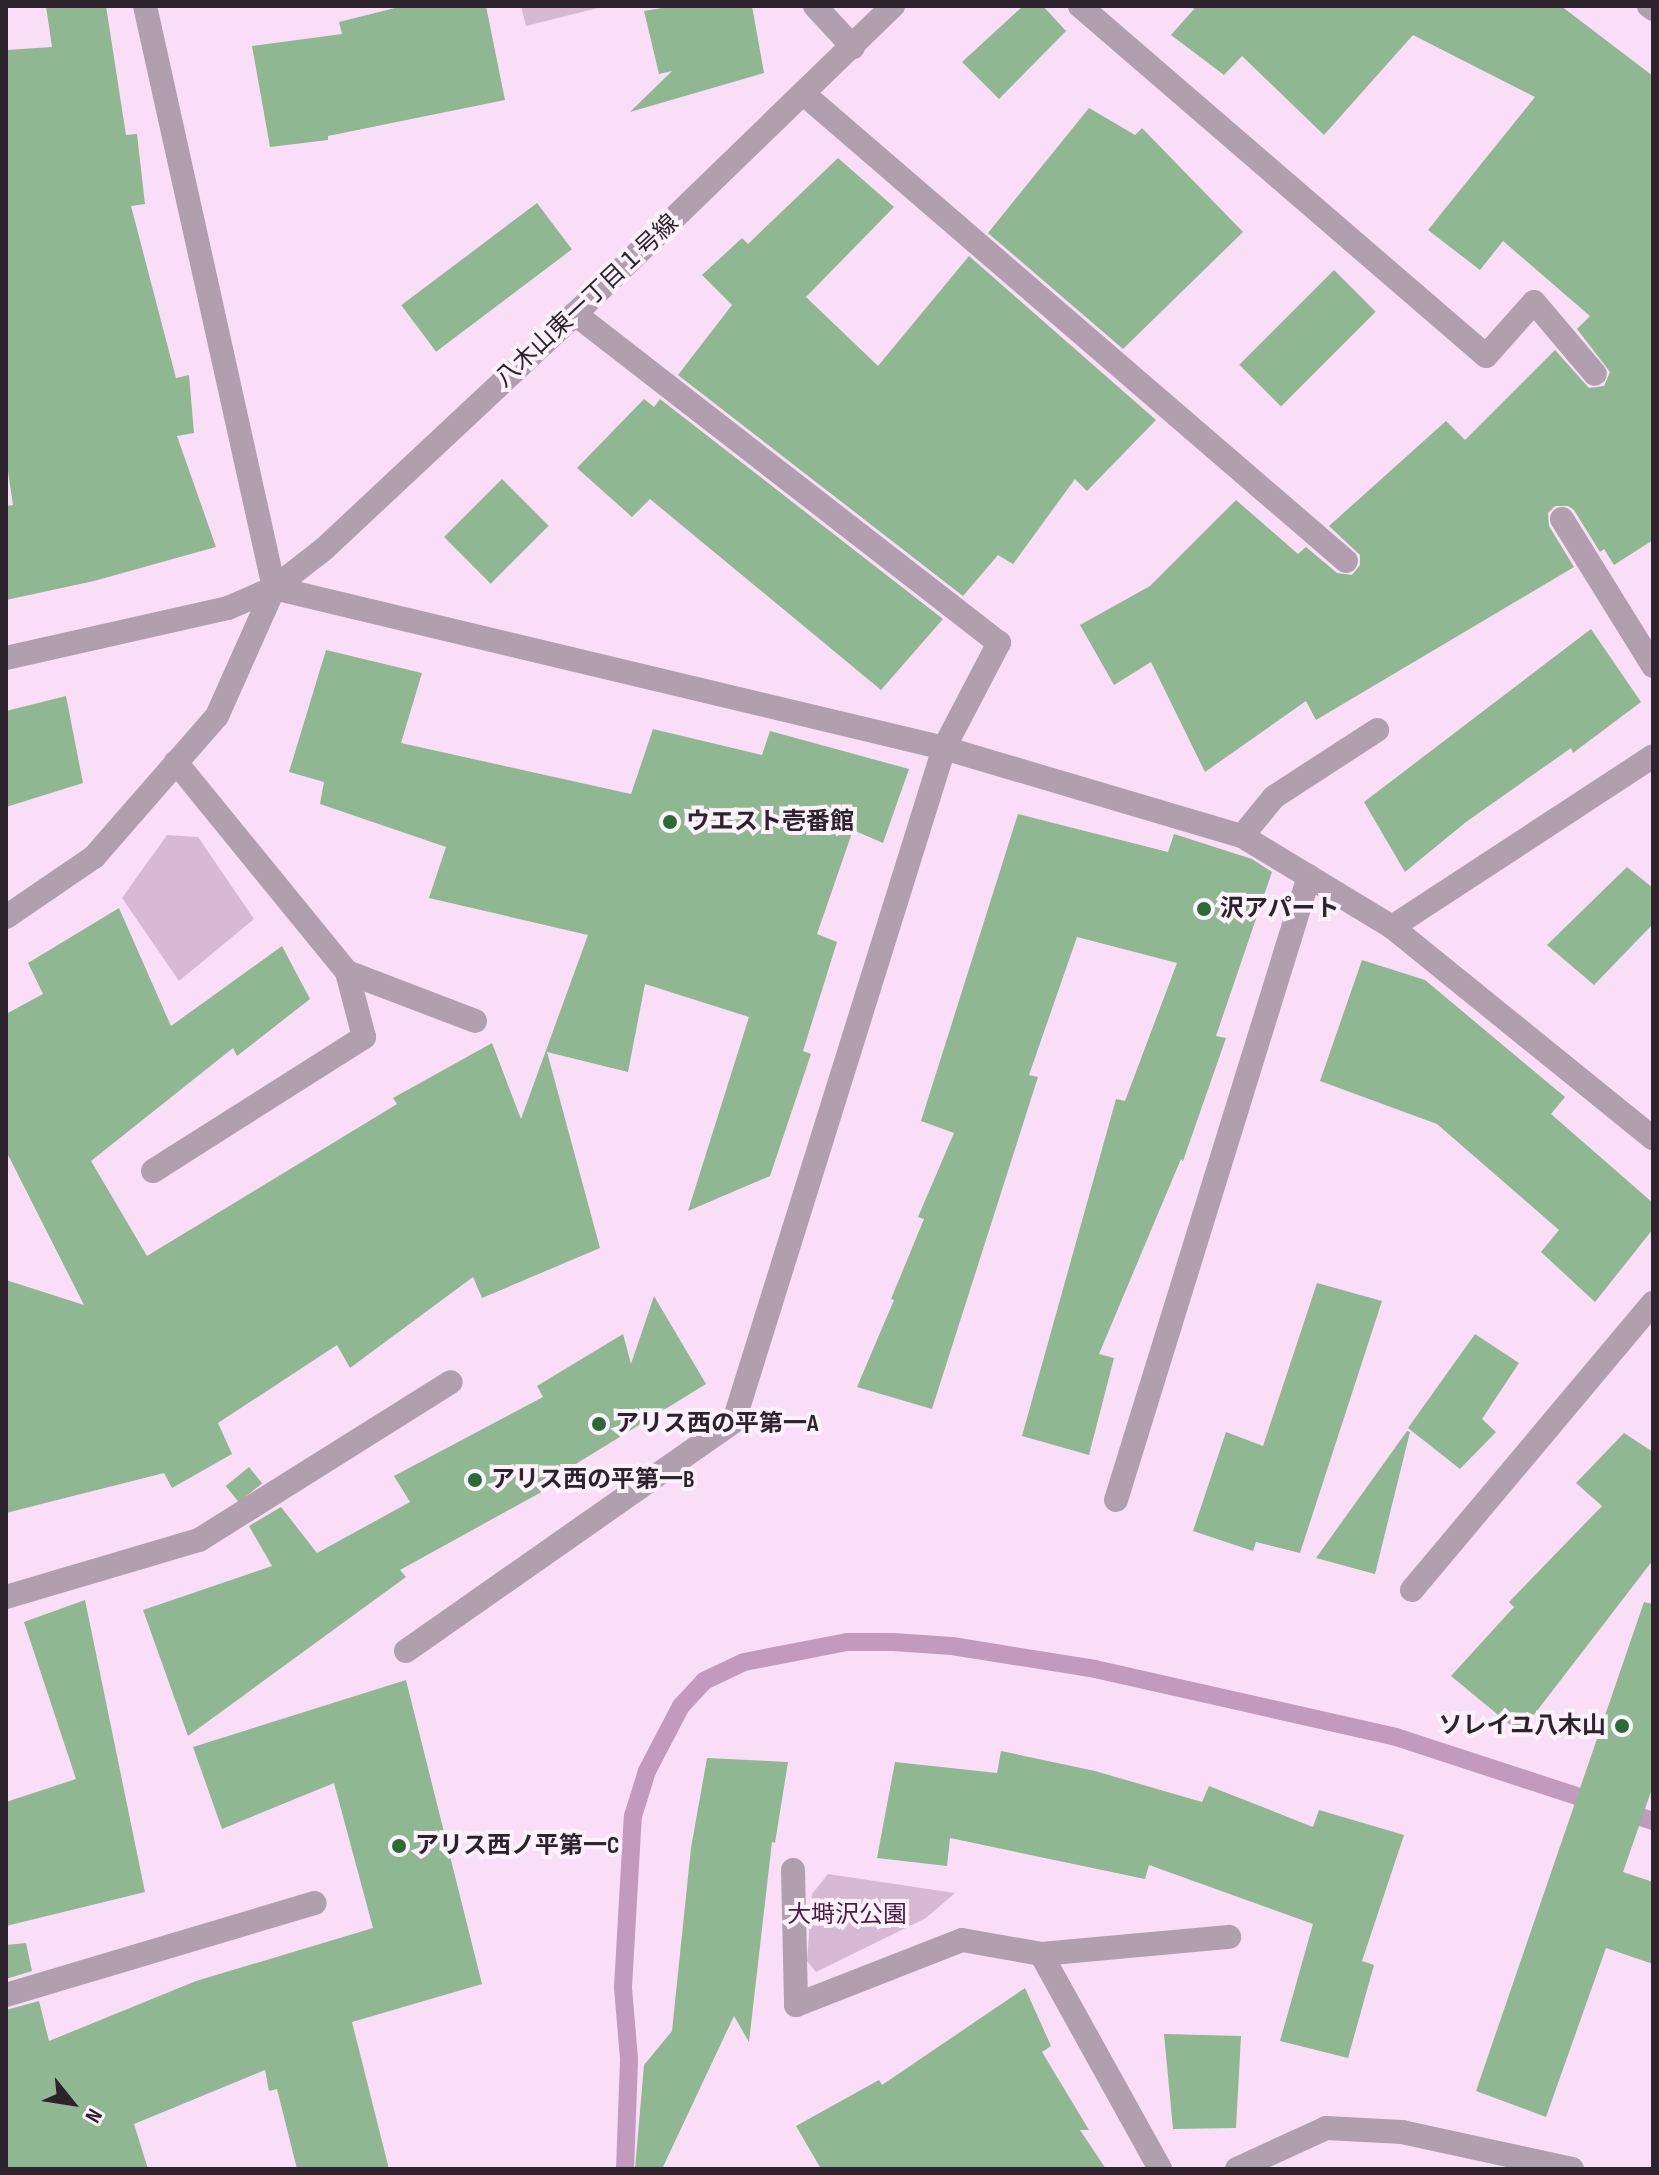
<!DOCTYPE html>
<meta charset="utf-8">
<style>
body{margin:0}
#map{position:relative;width:1659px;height:2175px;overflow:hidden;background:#fadef8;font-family:"Sofia Sans Condensed","Noto Sans JP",sans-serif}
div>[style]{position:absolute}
.green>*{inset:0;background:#d7b9d5}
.stream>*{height:18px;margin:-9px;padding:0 9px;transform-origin:9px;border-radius:9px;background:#c19abe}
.building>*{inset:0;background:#8fb791;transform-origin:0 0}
.lane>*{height:24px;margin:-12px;padding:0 12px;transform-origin:12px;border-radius:12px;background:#b19faf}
.street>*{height:24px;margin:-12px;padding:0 12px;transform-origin:12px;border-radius:12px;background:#b19faf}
.dots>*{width:22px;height:22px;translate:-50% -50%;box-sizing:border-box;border:4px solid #fdf2fc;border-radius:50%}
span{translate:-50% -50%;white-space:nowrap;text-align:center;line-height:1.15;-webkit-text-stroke:8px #fdf2fc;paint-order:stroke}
.street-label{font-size:24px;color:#2d232d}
.poi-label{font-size:24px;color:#2d232d;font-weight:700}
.left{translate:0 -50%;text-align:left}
.right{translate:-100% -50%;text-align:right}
.park-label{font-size:24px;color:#491948}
.frame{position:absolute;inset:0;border:8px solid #2d232d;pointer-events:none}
.north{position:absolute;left:32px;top:2063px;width:80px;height:80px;-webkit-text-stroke:6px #fdf2fc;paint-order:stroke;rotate:120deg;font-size:22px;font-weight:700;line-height:32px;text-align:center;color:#2d232d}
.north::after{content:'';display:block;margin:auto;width:28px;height:36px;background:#2d232d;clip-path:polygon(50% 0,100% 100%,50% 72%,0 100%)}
</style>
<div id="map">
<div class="green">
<i style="clip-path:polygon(521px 6px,606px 6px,526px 26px)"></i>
<i style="clip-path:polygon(167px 835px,198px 837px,254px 919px,179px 981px,122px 898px)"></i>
<i style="clip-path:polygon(828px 1874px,955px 1893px,926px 1918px,816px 1972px,807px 1961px,812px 1894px)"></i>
</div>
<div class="stream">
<i style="left:625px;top:2169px;width:110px;rotate:-87.9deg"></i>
<i style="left:629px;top:2059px;width:72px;rotate:-94.8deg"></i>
<i style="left:623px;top:1987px;width:171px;rotate:-86.7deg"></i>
<i style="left:633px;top:1816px;width:47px;rotate:-72.7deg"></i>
<i style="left:647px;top:1771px;width:73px;rotate:-62.4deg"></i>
<i style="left:681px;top:1706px;width:34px;rotate:-47deg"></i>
<i style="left:704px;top:1681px;width:44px;rotate:-25.4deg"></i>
<i style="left:744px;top:1662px;width:105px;rotate:-11deg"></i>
<i style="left:847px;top:1642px;width:46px"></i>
<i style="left:893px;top:1642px;width:59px;rotate:3.9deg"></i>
<i style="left:952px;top:1646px;width:145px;rotate:9.1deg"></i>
<i style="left:1095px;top:1669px;width:309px;rotate:12.7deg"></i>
<i style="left:1396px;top:1737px;width:270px;rotate:18.1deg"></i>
</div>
<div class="building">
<i style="clip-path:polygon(46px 6px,106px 6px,126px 135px,137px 134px,145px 204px,131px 206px,176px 378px,189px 375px,194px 433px,177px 436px,216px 547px,94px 581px,6px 600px,6px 506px,13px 505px,6px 458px,6px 50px,52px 47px)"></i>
<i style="clip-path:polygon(403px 6px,486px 6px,505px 100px,328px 136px,328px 140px,270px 147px,252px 46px,342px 34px,339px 22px)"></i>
<i style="clip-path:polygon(674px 6px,752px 6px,764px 73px,630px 112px,672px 71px,659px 74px,644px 11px)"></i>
<i style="clip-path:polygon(1023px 6px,1043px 6px,1066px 31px,999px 99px,962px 62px)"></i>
<i style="clip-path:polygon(1191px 6px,1561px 6px,1653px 76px,1653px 540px,1614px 565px,1604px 549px,1600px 552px,1574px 510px,1568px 506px,1555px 506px,1548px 513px,1549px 526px,1574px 567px,1316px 720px,1306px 701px,1205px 772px,1151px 662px,1114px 685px,1080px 625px,1150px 586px,1236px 500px,1298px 554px,1306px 547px,1337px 573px,1352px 575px,1360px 565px,1360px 555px,1329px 526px,1446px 421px,1465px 440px,1555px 350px,1589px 388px,1604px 386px,1610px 372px,1577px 329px,1590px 316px,1503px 241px,1480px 270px,1428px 230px,1535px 97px,1413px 35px,1324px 135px,1242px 56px,1224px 75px,1171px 35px,1194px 9px)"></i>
<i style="clip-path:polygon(1089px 108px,1135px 135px,1142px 128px,1243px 232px,1123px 349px,988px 233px)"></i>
<i style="clip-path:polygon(838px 158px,894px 207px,806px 297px,878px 366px,969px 256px,1156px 420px,1087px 491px,1075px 479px,1013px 564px,998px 555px,963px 596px,678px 375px,732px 305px,702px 275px,742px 238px,748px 244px)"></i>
<i style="left:537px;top:203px;width:58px;height:170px;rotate:53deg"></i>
<i style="left:1334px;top:270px;width:59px;height:134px;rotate:45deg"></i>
<i style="clip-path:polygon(644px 399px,654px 407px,660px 399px,943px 619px,881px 690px,650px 499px,632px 517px,577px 468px)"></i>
<i style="left:502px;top:479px;width:66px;height:82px;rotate:45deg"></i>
<i style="clip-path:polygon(1591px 629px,1641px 702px,1573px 753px,1571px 748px,1466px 822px,1405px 872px,1364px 802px)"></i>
<i style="clip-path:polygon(326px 650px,422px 673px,401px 743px,631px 794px,653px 729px,762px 755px,770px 731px,909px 769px,883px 843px,853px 830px,817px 934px,837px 942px,803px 1051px,811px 1054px,770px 1176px,688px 1211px,749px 1017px,645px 984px,628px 1072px,547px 1052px,600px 1248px,482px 1298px,473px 1277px,350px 1368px,337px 1345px,218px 1423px,232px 1454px,172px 1488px,164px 1473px,6px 1513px,6px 1280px,84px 1305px,6px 1151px,6px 1014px,43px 994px,28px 963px,119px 908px,171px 1026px,282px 946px,310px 999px,237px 1056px,233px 1048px,91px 1161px,147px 1256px,397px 1104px,393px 1098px,492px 1043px,521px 1119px,588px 935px,429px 898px,446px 847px,320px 804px,324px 782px,289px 772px)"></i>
<i style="clip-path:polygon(66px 696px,83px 783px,6px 807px,6px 711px)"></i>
<i style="clip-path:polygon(1018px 814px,1168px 852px,1174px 834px,1252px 859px,1272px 872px,1216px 1036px,1226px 1038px,1183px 1161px,1181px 1159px,1099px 1354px,1114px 1358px,1089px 1455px,1022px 1436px,1116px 1099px,1125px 1101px,1177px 963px,1077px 937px,1029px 1075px,1038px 1077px,932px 1409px,857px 1387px,894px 1300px,891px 1299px,924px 1219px,918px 1217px,954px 1133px,921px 1121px)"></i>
<i style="clip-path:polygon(1627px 867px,1653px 888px,1653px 924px,1594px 985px,1547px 945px)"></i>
<i style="clip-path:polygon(1362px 960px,1425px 980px,1565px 1097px,1551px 1114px,1653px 1203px,1653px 1229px,1595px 1302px,1541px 1252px,1559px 1230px,1437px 1124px,1320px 1081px)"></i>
<i style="clip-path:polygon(1317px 1283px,1382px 1301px,1300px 1553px,1256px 1542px,1253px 1551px,1193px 1531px,1226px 1432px,1263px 1446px)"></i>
<i style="clip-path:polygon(654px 1296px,706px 1384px,553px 1478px,556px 1484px,400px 1570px,406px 1577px,188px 1736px,143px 1610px,272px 1566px,249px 1526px,281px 1507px,317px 1553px,410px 1502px,394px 1476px,543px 1397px,537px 1386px,623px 1334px,631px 1364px)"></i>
<i style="clip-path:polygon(1475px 1334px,1519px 1363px,1482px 1419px,1496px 1432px,1460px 1469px,1408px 1428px)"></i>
<i style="clip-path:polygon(1407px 1431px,1410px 1432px,1375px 1574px,1316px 1558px)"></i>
<i style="clip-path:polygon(1624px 1433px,1653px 1452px,1653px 1560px,1520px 1733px,1451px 1676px,1514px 1607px,1509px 1602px,1602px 1506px,1576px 1483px)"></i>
<i style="left:249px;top:1467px;width:21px;height:30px;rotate:51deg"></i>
<i style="clip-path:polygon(85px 1600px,145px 1892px,6px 1926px,6px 1802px,76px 1779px,24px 1622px)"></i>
<i style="clip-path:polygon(1644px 1602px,1653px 1604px,1653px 1786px,1623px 1872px,1653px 1882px,1653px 1964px,1606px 1948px,1546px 2117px,1476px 2091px)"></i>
<i style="clip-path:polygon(406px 1680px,482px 1984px,352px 2022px,389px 2169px,297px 2169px,277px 2089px,269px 2091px,265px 2070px,134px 2124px,148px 2169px,6px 2169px,6px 2010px,39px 2001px,49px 2041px,196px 1981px,373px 1928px,334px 1783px,222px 1829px,193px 1747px)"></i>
<i style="clip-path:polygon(1001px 1751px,1095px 1771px,1202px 1802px,1209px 1786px,1313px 1827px,1319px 1810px,1404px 1835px,1362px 1961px,1374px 1965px,1348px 2058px,1280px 2041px,1313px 1924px,1149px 1865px,1145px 1879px,950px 1838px,947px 1866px,877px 1858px,895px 1762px,997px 1773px)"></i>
<i style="clip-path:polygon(707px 1758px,788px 1762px,775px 1843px,772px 1842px,749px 2042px,734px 2016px,662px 2169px,635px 2169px,644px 2065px,672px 2031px,691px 1848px)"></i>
<i style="clip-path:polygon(26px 1943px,32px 1971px,6px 1979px,6px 1945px)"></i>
<i style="clip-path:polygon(1025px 1988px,1051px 2046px,1042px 2052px,1089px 2130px,1080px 2130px,1106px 2169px,821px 2169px,796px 2126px,879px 2080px,882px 2085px)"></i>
<i style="clip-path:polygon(1164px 2034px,1241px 2036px,1236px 2128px,1173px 2129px)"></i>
</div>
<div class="lane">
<i style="left:1080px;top:6px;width:536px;rotate:40.76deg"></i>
<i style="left:1486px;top:356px;width:72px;rotate:-48.4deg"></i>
<i style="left:1534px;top:302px;width:94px;rotate:49.7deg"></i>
<i style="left:805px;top:95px;width:714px;rotate:40.74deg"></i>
<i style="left:1562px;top:519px;width:173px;rotate:58.2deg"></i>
<i style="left:6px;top:658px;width:228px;rotate:-12.7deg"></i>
<i style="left:228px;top:608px;width:50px;rotate:-23.5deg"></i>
<i style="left:274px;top:588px;width:689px;rotate:13.43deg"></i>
<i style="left:944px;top:748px;width:311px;rotate:16.5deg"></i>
<i style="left:1242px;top:836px;width:175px;rotate:31.2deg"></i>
<i style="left:1392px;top:927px;width:336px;rotate:39deg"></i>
<i style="left:1242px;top:836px;width:50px;rotate:-50.6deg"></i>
<i style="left:1274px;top:797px;width:123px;rotate:-33deg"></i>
<i style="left:6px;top:917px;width:107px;rotate:-34.3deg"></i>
<i style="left:94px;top:857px;width:187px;rotate:-48.9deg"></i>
<i style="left:217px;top:716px;width:140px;rotate:-66deg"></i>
<i style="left:1392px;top:927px;width:312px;rotate:-33.2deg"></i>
<i style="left:347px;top:972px;width:137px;rotate:20.9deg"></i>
<i style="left:153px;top:1171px;width:250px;rotate:-32.4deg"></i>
<i style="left:364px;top:1037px;width:67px;rotate:-104.7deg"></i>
<i style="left:347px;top:972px;width:271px;rotate:-129.2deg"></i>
<i style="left:1116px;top:1500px;width:653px;rotate:-72.81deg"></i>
<i style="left:1412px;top:1590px;width:375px;rotate:-50deg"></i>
<i style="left:6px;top:1597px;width:201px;rotate:-16.5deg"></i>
<i style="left:199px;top:1540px;width:297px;rotate:-32.1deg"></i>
<i style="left:406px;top:1651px;width:401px;rotate:-35deg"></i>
<i style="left:734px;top:1421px;width:705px;rotate:-72.67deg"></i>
<i style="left:944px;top:748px;width:119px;rotate:-62.4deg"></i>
<i style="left:999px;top:643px;width:537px;rotate:-142.19deg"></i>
<i style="left:6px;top:1995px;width:322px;rotate:-16.6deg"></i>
</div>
<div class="street">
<i style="left:145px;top:6px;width:596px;rotate:77.5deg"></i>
<i style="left:274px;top:588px;width:63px;rotate:-38deg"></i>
<i style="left:324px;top:549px;width:344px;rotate:-43.1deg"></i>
<i style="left:575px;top:314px;width:443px;rotate:-44.1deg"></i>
<i style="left:815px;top:6px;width:56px;rotate:47.2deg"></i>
<i style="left:1649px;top:6px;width:5px;rotate:37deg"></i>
<i style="left:793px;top:1870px;width:135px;rotate:88.7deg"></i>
<i style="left:796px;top:2005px;width:178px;rotate:-21.4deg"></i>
<i style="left:962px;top:1940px;width:80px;rotate:10deg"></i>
<i style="left:1041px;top:1954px;width:189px;rotate:-5.2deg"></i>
<i style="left:1041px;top:1954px;width:246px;rotate:61deg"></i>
<i style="left:1237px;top:2169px;width:98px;rotate:-24.7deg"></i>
<i style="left:1326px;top:2128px;width:76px;rotate:3deg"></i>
<i style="left:1402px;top:2132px;width:174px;rotate:12.3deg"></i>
</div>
<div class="dots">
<i style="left:670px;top:822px;background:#2b6b35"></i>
<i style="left:1204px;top:909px;background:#2b6b35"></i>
<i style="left:599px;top:1424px;background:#2b6b35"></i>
<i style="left:475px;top:1480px;background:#2b6b35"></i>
<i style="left:1622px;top:1726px;background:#2b6b35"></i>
<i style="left:399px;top:1846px;background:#2b6b35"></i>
</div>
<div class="street-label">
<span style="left:587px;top:301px;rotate:-43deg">八木山東一丁目１号線</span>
</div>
<div class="poi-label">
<span class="left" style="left:686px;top:822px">ウエスト壱番館</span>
<span class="left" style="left:1220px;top:909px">沢アパート</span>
<span class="left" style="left:615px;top:1424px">アリス西の平第一A</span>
<span class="left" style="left:491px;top:1480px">アリス西の平第一B</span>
<span class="right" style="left:1606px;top:1726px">ソレイユ八木山</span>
<span class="left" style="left:415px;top:1846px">アリス西ノ平第一C</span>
</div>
<div class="park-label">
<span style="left:847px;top:1915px">大塒沢公園</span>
</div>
<div class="frame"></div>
<div class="north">N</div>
</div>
